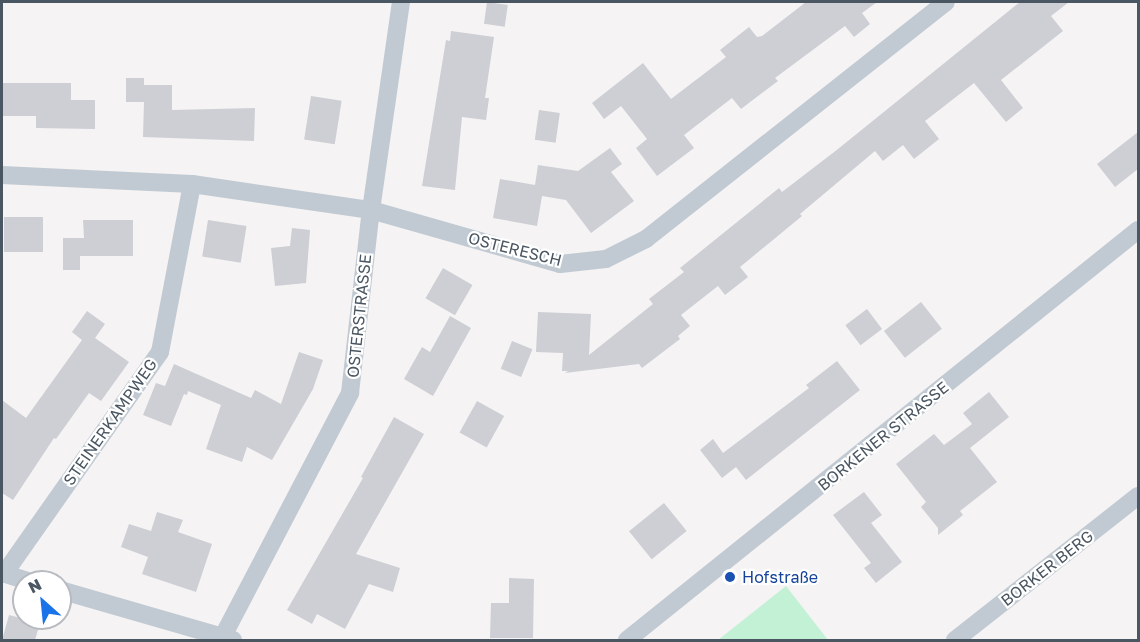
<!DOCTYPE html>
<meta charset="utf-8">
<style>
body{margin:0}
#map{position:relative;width:1140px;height:642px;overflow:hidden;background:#f5f3f3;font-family:"Golos Text",sans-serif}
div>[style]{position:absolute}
.green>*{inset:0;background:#c3f1d5}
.building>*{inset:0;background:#cdcfd5;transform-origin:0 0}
.minor>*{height:18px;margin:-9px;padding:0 9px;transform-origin:9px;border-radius:9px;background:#c1cad2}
.dots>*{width:16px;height:16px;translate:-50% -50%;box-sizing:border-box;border:3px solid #fff;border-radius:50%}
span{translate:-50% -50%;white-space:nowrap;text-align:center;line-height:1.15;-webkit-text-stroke:4.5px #fff;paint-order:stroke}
.street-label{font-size:16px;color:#4a5661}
.transit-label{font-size:16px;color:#164399}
.left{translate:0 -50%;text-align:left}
.frame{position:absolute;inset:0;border:3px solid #4a5661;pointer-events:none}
.north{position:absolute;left:12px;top:570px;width:60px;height:60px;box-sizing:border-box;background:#fff;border:2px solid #b7bbc0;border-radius:50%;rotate:333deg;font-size:16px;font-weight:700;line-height:24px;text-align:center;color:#4a5661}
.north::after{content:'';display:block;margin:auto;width:21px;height:27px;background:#1a73e8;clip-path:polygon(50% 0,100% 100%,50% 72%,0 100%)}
</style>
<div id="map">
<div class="green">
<i style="clip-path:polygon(786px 586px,828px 640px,718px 640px)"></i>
</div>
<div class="building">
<i style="left:487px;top:2px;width:21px;height:22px;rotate:8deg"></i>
<i style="clip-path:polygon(806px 2px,877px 2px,862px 13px,870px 24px,854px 37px,845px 26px,775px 78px,778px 81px,741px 109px,732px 98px,684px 135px,694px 148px,657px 176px,636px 148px,647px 139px,621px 106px,604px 119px,592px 103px,643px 63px,671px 99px,726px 57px,720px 50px,749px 27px,757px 37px,762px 36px)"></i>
<i style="clip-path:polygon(1020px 2px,1069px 2px,1051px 16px,1063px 31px,1001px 80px,1023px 108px,1006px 122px,974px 83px,925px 121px,939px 139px,914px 159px,903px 145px,883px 161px,875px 151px,800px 214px,802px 216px,740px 267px,748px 277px,725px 295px,718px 286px,681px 315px,690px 326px,678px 336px,680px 339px,642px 368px,639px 364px,565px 373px,568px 371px,562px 371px,563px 353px,536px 352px,538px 312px,591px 314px,589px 355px,653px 304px,649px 299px,684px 272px,680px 268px,716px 239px,779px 188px,782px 192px,838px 149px)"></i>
<i style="clip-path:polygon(451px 31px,494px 37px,485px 98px,489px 98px,486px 120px,462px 117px,455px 190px,422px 186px,446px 40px,450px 41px)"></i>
<i style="clip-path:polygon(126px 78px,144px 78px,144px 85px,172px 85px,172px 110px,255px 108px,254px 141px,143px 137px,144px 102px,126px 102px)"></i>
<i style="clip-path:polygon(2px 83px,71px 83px,71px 100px,95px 100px,95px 129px,36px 128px,36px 116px,2px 116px)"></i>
<i style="left:311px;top:96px;width:31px;height:44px;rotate:9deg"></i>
<i style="left:539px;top:110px;width:21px;height:30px;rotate:8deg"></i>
<i style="clip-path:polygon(1138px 132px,1138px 169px,1115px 187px,1097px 164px)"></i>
<i style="clip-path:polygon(610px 148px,622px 164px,611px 172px,634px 201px,591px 233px,566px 200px,542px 196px,537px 226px,493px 218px,500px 179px,535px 185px,538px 165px,578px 171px)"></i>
<i style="left:4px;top:217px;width:39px;height:35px"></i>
<i style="clip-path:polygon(83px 220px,133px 220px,133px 256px,80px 256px,80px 270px,63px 270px,63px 238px,84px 238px)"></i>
<i style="left:208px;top:220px;width:39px;height:37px;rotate:9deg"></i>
<i style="clip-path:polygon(292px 228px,310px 230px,306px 283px,275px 286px,271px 248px,290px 246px)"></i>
<i style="left:443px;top:268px;width:34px;height:35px;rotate:30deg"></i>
<i style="left:921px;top:302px;width:34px;height:47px;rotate:52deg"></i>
<i style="left:867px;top:309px;width:25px;height:27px;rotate:53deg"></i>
<i style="clip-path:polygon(87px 311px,105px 324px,95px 338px,129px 362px,101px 401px,89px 393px,56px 439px,54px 438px,13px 500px,2px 493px,2px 400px,26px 418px,82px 340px,72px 332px)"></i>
<i style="clip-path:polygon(450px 316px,471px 328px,433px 396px,404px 379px,422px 347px,430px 352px)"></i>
<i style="left:512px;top:341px;width:22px;height:30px;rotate:22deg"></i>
<i style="clip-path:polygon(299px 352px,323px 360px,313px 389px,272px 460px,247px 447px,242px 462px,206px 449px,221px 405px,188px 391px,187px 395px,184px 394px,171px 426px,143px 415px,156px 383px,165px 386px,174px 364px,251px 398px,255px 390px,281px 404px)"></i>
<i style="clip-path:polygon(837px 361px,860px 390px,746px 480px,736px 467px,722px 478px,700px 450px,713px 439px,723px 453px,809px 388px,806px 385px)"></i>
<i style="clip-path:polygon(989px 392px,1009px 417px,970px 448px,997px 482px,960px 511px,963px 515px,938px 535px,938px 528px,921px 507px,926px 502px,896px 464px,934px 434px,944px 445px,972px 424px,963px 413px)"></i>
<i style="left:477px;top:401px;width:31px;height:36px;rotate:29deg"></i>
<i style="clip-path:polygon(394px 417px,424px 434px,356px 554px,400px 568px,393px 592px,369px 584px,345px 629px,317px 614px,312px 624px,287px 610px,363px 478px,361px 477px)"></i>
<i style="clip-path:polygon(864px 492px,882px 515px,871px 523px,902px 562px,876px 583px,864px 568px,871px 563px,833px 515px)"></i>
<i style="left:664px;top:503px;width:36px;height:45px;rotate:51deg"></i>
<i style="clip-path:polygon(157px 512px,183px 520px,178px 532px,212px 544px,196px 592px,142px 574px,148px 557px,121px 547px,129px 524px,151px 531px)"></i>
<i style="clip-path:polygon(509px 578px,534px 579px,533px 638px,490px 638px,491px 603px,509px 603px)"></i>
<i style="clip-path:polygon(9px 615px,40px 623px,35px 640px,2px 640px)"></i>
</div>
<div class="minor">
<i style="left:2px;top:175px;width:190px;rotate:2.7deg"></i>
<i style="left:192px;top:184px;width:181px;rotate:8.3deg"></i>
<i style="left:371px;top:210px;width:197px;rotate:15.9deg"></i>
<i style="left:560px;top:264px;width:46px;rotate:-6.2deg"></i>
<i style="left:606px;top:259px;width:45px;rotate:-26.6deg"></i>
<i style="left:646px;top:239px;width:382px;rotate:-38.3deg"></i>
<i style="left:2px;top:573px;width:31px;rotate:17deg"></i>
<i style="left:4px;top:574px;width:271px;rotate:-54.9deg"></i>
<i style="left:160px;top:352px;width:171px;rotate:-79.2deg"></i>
<i style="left:60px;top:590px;width:180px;rotate:16.1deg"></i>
<i style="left:221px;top:640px;width:279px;rotate:-62.4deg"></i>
<i style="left:350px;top:393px;width:184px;rotate:-83.5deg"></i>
<i style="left:371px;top:210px;width:210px;rotate:-81.8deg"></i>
<i style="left:627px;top:640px;width:655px;rotate:-38.74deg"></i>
<i style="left:955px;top:640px;width:233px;rotate:-38.2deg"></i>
</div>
<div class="dots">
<i style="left:730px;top:577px;background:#1a4fb4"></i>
</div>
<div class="street-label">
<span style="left:515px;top:249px;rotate:14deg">OSTERESCH</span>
<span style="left:359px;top:316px;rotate:-84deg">OSTERSTRASSE</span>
<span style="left:110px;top:422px;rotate:-55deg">STEINERKAMPWEG</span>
<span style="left:883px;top:436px;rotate:-39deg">BORKENER STRASSE</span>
<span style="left:1047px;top:568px;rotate:-38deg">BORKER BERG</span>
</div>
<div class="transit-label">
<span class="left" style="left:742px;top:577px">Hofstraße</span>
</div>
<div class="frame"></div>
<div class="north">N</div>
</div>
